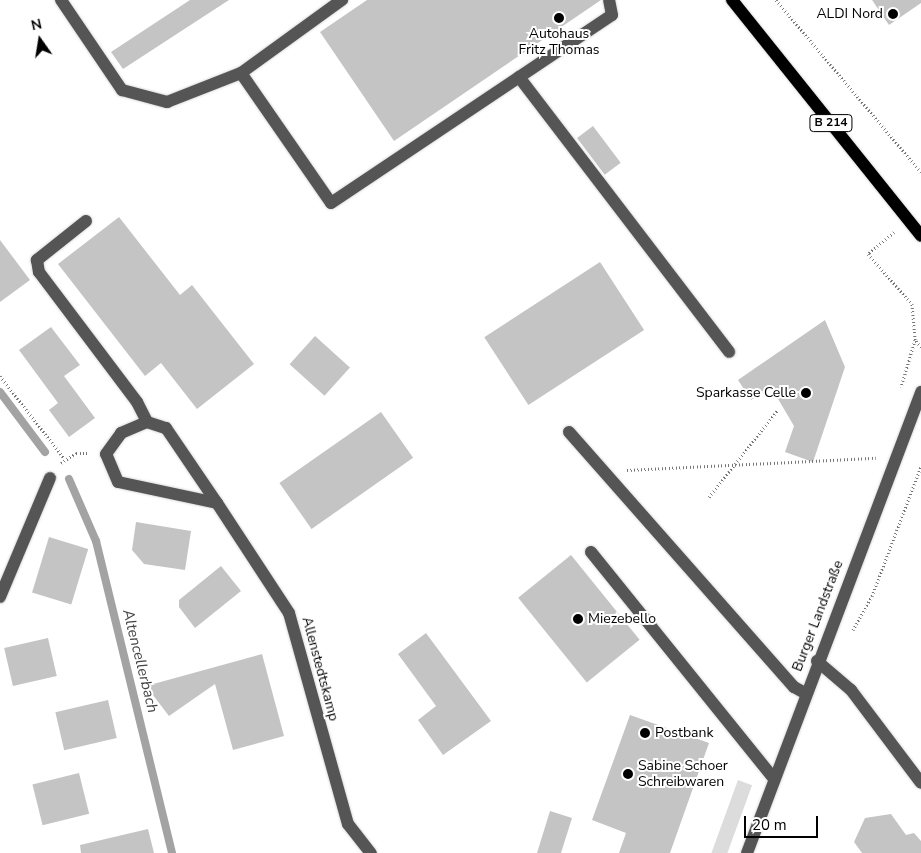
<!DOCTYPE html>
<meta charset="utf-8">
<style>
body{margin:0}
#map{position:relative;width:921px;height:853px;overflow:hidden;background:#fff;font-family:"Nunito Sans",sans-serif}
div>[style]{position:absolute}
.green>*{inset:0;background:#dcdcdc;transform-origin:0 0}
.stream>*{height:8px;margin:-4px;padding:0 4px;transform-origin:4px;border-radius:4px;background:#a3a3a3}
.building>*{inset:0;background:#c4c4c4;transform-origin:0 0}
.path>*{height:3px;margin-top:-1.5px;transform-origin:0;background:repeating-linear-gradient(90deg,#777 0 1px,transparent 0 3.5px)}
.roads{filter:drop-shadow(0 0 1px #dbdbdb) drop-shadow(0 0 1px #dbdbdb)}
.minor>*{height:12px;margin:-6px;padding:0 6px;transform-origin:6px;border-radius:6px;background:#555}
.major>*{height:12px;margin:-6px;padding:0 6px;transform-origin:6px;border-radius:6px;background:#000}
.dots>*{width:14px;height:14px;translate:-50% -50%;box-sizing:border-box;border:2px solid #fff;border-radius:50%}
span{translate:-50% -50%;white-space:nowrap;text-align:center;line-height:1.15;-webkit-text-stroke:4px #fff;paint-order:stroke}
.shield-label span{padding:1px 4px;background:#fff;border:1px solid;border-radius:4px;-webkit-text-stroke-width:0}
.shield-label{font-size:12px;color:#000;font-weight:700}
.poi-label{font-size:14px;color:#000}
.right{translate:-100% -50%;text-align:right}
.left{translate:0 -50%;text-align:left}
.street-label{font-size:14px;color:#000}
.water-label{font-size:15px;color:#444;font-style:italic}
.north{position:absolute;left:15px;top:15px;width:50px;height:50px;-webkit-text-stroke:4px #fff;paint-order:stroke;rotate:347deg;font-size:14px;font-weight:700;line-height:20px;text-align:center;color:#000}
.north::after{content:'';display:block;margin:auto;width:18px;height:22px;background:#000;clip-path:polygon(50% 0,100% 100%,50% 72%,0 100%)}
.scale{position:absolute;left:744px;top:816px;width:74px;height:22px;box-sizing:border-box;border:2px solid #000;border-top:0;padding-left:6px;font-size:15px;line-height:18px;white-space:nowrap;color:#000;-webkit-text-stroke:4px #fff;paint-order:stroke}
</style>
<div id="map">
<div class="green">
<i style="left:738px;top:780px;width:15px;height:78px;rotate:20deg"></i>
</div>
<div class="stream">
<i style="left:0;top:392px;width:75px;rotate:53.1deg"></i>
<i style="left:69px;top:479px;width:68px;rotate:66.5deg"></i>
<i style="left:96px;top:541px;width:321px;rotate:76.3deg"></i>
</div>
<div class="building">
<i style="clip-path:polygon(190px 0,229px 0,123px 69px,111px 52px)"></i>
<i style="clip-path:polygon(367px 0,601px 0,394px 141px,320px 32px)"></i>
<i style="clip-path:polygon(872px 0,921px 0,921px 3px,889px 25px)"></i>
<i style="left:593px;top:126px;width:46px;height:20px;rotate:53deg"></i>
<i style="clip-path:polygon(119px 217px,180px 295px,192px 285px,254px 364px,197px 409px,161px 363px,145px 376px,58px 264px)"></i>
<i style="clip-path:polygon(0 240px,30px 280px,0 302px)"></i>
<i style="left:600px;top:262px;width:81px;height:138px;rotate:57deg"></i>
<i style="clip-path:polygon(825px 320px,845px 367px,813px 462px,785px 452px,794px 426px,771px 387px,751px 400px,738px 380px)"></i>
<i style="clip-path:polygon(51px 327px,80px 365px,64px 376px,95px 418px,69px 437px,49px 410px,58px 403px,19px 350px)"></i>
<i style="left:315px;top:336px;width:47px;height:38px;rotate:42deg"></i>
<i style="left:381px;top:412px;width:56px;height:124px;rotate:55deg"></i>
<i style="clip-path:polygon(136px 522px,191px 531px,185px 570px,144px 564px,132px 550px)"></i>
<i style="left:49px;top:537px;width:41px;height:58px;rotate:17deg"></i>
<i style="left:571px;top:555px;width:109px;height:68px;rotate:51deg"></i>
<i style="clip-path:polygon(221px 566px,241px 591px,195px 628px,179px 607px,179px 600px)"></i>
<i style="clip-path:polygon(426px 633px,491px 721px,443px 755px,418px 720px,436px 706px,398px 654px)"></i>
<i style="left:48px;top:638px;width:39px;height:45px;rotate:77deg"></i>
<i style="clip-path:polygon(262px 654px,284px 736px,233px 750px,215px 684px,169px 716px,146px 686px)"></i>
<i style="left:108px;top:700px;width:39px;height:54px;rotate:77deg"></i>
<i style="clip-path:polygon(630px 715px,709px 743px,670px 853px,619px 853px,626px 833px,592px 820px)"></i>
<i style="left:79px;top:773px;width:42px;height:48px;rotate:76deg"></i>
<i style="clip-path:polygon(550px 811px,572px 818px,561px 853px,537px 853px)"></i>
<i style="clip-path:polygon(891px 814px,906px 835px,914px 833px,921px 841px,921px 853px,862px 853px,854px 842px,865px 818px)"></i>
<i style="clip-path:polygon(148px 829px,154px 853px,81px 853px,80px 845px)"></i>
</div>
<div class="path">
<i style="left:776px;top:0;width:225px;rotate:49.9deg"></i>
<i style="left:894px;top:232px;width:34px;rotate:140deg"></i>
<i style="left:868px;top:254px;width:67px;rotate:48.7deg"></i>
<i style="left:912px;top:304px;width:36px;rotate:85deg"></i>
<i style="left:915px;top:340px;width:49px;rotate:106.6deg"></i>
<i style="left:916px;top:341px;width:8px;rotate:50deg"></i>
<i style="left:0;top:376px;width:104px;rotate:52deg"></i>
<i style="left:61px;top:463px;width:18px;rotate:-34deg"></i>
<i style="left:76px;top:453px;width:12px"></i>
<i style="left:627px;top:470px;width:249px;rotate:-2.8deg"></i>
<i style="left:709px;top:497px;width:110px;rotate:-51.7deg"></i>
<i style="left:853px;top:630px;width:39px;rotate:-61deg"></i>
<i style="left:872px;top:596px;width:139px;rotate:-69.3deg"></i>
</div>
<div class="roads">
<div class="minor">
<i style="left:61px;top:0;width:109px;rotate:55.9deg"></i>
<i style="left:122px;top:90px;width:47px;rotate:14.9deg"></i>
<i style="left:167px;top:102px;width:79px;rotate:-21.4deg"></i>
<i style="left:241px;top:73px;width:125px;rotate:-35.9deg"></i>
<i style="left:241px;top:73px;width:158px;rotate:55.3deg"></i>
<i style="left:331px;top:203px;width:338px;rotate:-33.8deg"></i>
<i style="left:612px;top:15px;width:15px;rotate:-101deg"></i>
<i style="left:519px;top:77px;width:346px;rotate:52.6deg"></i>
<i style="left:86px;top:221px;width:63px;rotate:141.5deg"></i>
<i style="left:37px;top:260px;width:12px;rotate:81deg"></i>
<i style="left:39px;top:272px;width:163px;rotate:53deg"></i>
<i style="left:137px;top:402px;width:22px;rotate:63deg"></i>
<i style="left:569px;top:432px;width:340px;rotate:48.6deg"></i>
<i style="left:794px;top:687px;width:13px;rotate:29deg"></i>
<i style="left:217px;top:503px;width:101px;rotate:-168deg"></i>
<i style="left:118px;top:482px;width:30px;rotate:-113deg"></i>
<i style="left:106px;top:454px;width:26px;rotate:-54deg"></i>
<i style="left:121px;top:433px;width:28px;rotate:-23deg"></i>
<i style="left:147px;top:422px;width:20px;rotate:18deg"></i>
<i style="left:166px;top:428px;width:91px;rotate:55.8deg"></i>
<i style="left:217px;top:503px;width:131px;rotate:56.8deg"></i>
<i style="left:289px;top:613px;width:219px;rotate:74.4deg"></i>
<i style="left:348px;top:824px;width:37px;rotate:52deg"></i>
<i style="left:591px;top:552px;width:292px;rotate:51.1deg"></i>
<i style="left:0;top:597px;width:129px;rotate:-67.2deg"></i>
<i style="left:817px;top:661px;width:45px;rotate:40.5deg"></i>
<i style="left:851px;top:690px;width:116px;rotate:53deg"></i>
<i style="left:747px;top:853px;width:493px;rotate:-69.3deg"></i>
</div>
<div class="major">
<i style="left:732px;top:0;width:302px;rotate:51.3deg"></i>
</div>
</div>
<div class="dots">
<i style="left:893px;top:14px;background:#000"></i>
<i style="left:559px;top:18px;background:#000"></i>
<i style="left:806px;top:393px;background:#000"></i>
<i style="left:578px;top:619px;background:#000"></i>
<i style="left:645px;top:733px;background:#000"></i>
<i style="left:628px;top:774px;background:#000"></i>
</div>
<div class="shield-label">
<span style="left:831px;top:123px">B 214</span>
</div>
<div class="poi-label">
<span class="right" style="left:883px;top:14px">ALDI Nord</span>
<span style="left:559px;top:42px">Autohaus<br>Fritz Thomas</span>
<span class="right" style="left:796px;top:393px">Sparkasse Celle</span>
<span class="left" style="left:588px;top:619px">Miezebello</span>
<span class="left" style="left:655px;top:733px">Postbank</span>
<span class="left" style="left:638px;top:774px">Sabine Schoer<br>Schreibwaren</span>
</div>
<div class="street-label">
<span style="left:818px;top:616px;rotate:-69deg">Burger Landstraße</span>
<span style="left:320px;top:669px;rotate:75deg">Allenstedtskamp</span>
</div>
<div class="water-label">
<span style="left:140px;top:661px;rotate:76deg">Altencellerbach</span>
</div>
<div class="north">N</div>
<div class="scale">20 m</div>
</div>
